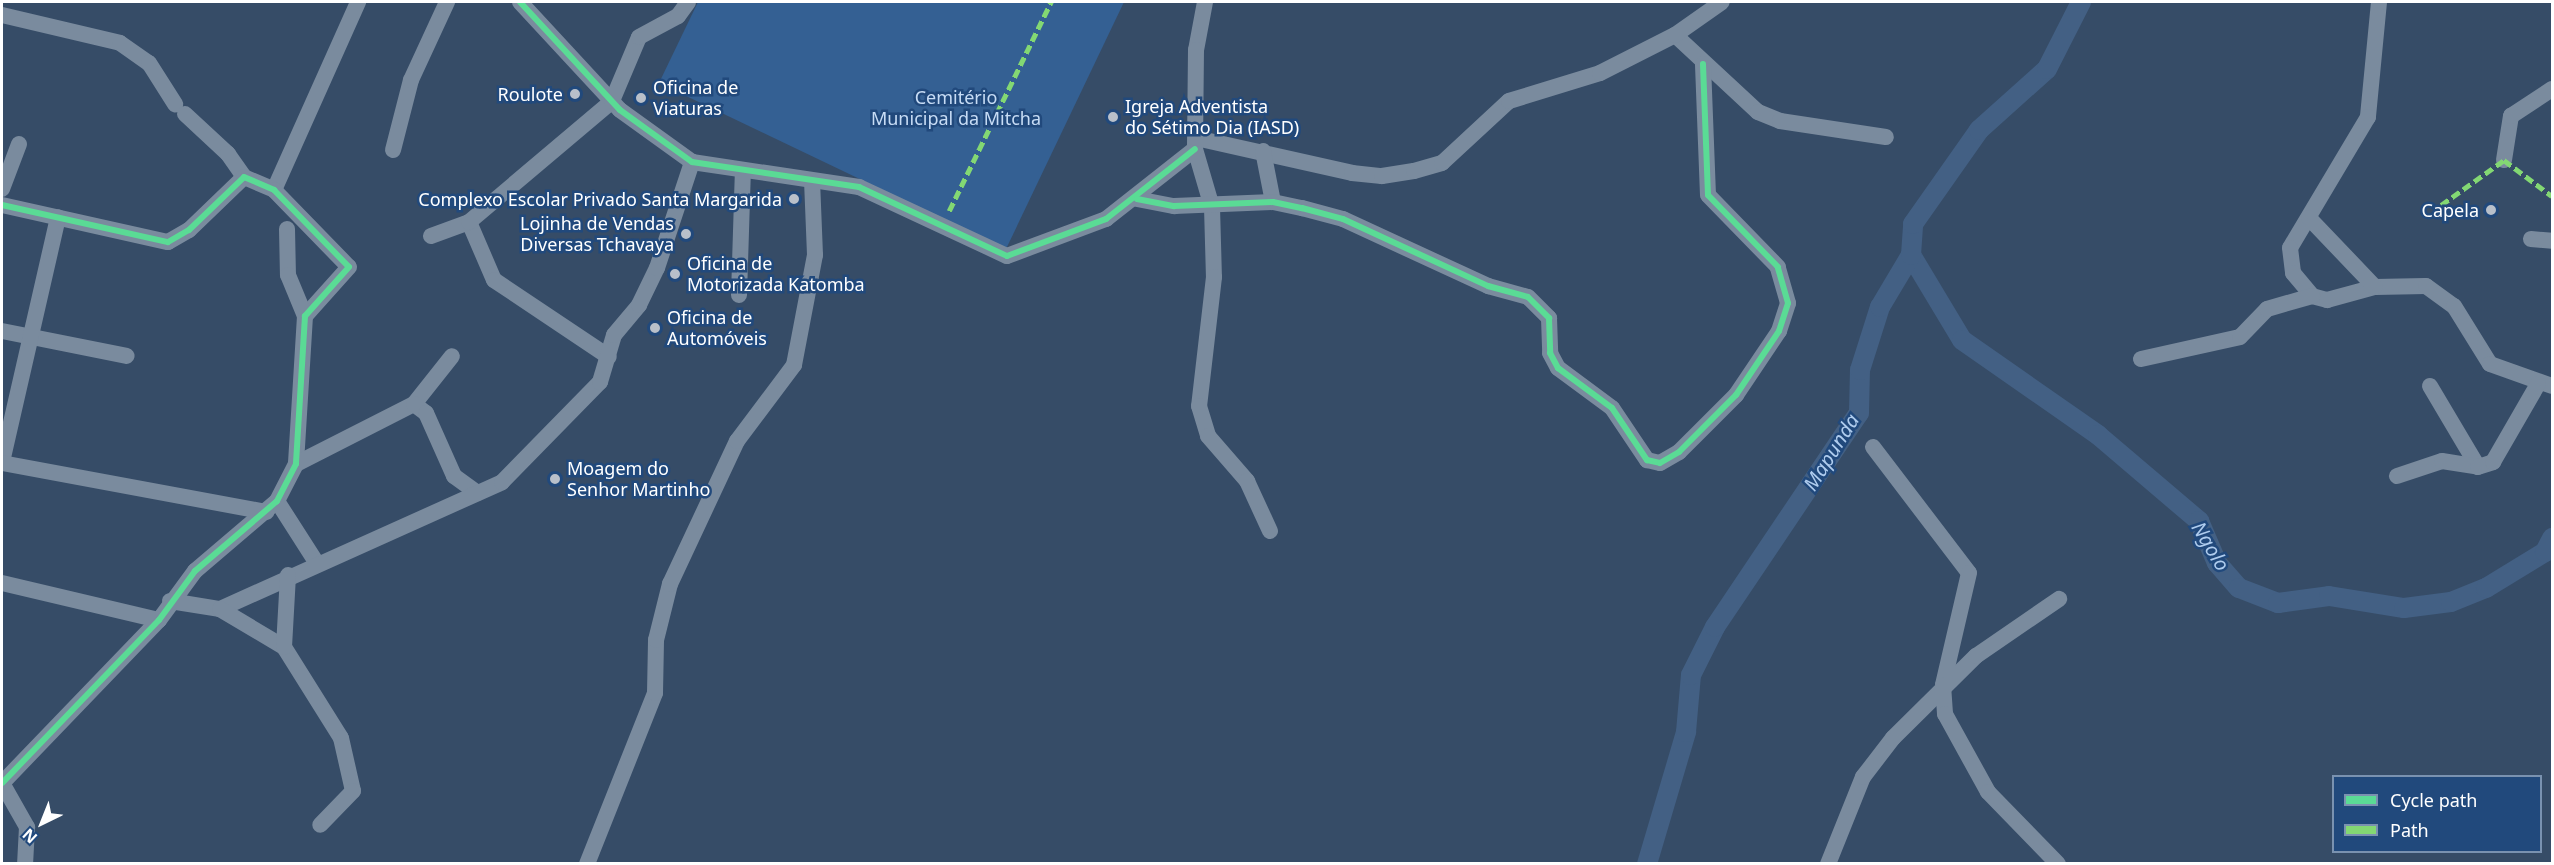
<!DOCTYPE html>
<meta charset="utf-8">
<style>
body{margin:0}
#map{position:relative;width:2554px;height:865px;overflow:hidden;background:#364c67;font-family:"Noto Sans",sans-serif}
div>[style]{position:absolute}
.green>*{inset:0;background:#346093}
.river>*{height:20px;margin:-10px;padding:0 10px;transform-origin:10px;border-radius:10px;background:#436084}
.minor>*{height:16px;margin:-8px;padding:0 8px;transform-origin:8px;border-radius:8px;background:#7a8b9e}
.quiet>*{height:4.5px;margin-top:-2.25px;transform-origin:0;background:repeating-linear-gradient(90deg,#83d873 0 9px,transparent 0 13.5px)}
.cycleway>*{height:6px;margin:-3px;padding:0 3px;transform-origin:3px;border-radius:3px;background:#5adb95}
.dots>*{width:16px;height:16px;translate:-50% -50%;box-sizing:border-box;border:3px solid #21497c;border-radius:50%}
span{translate:-50% -50%;white-space:nowrap;text-align:center;line-height:1.15;-webkit-text-stroke:5px #21497c;paint-order:stroke}
.poi-label{font-size:18px;color:#fff}
.left{translate:0 -50%;text-align:left}
.right{translate:-100% -50%;text-align:right}
.park-label{font-size:18px;color:#c7dcf5}
.water-label{font-size:20px;color:#afccee;font-style:italic}
.frame{position:absolute;inset:0;border:3px solid #fff;pointer-events:none}
.legend{position:absolute;left:2332px;top:775px;width:210px;height:78px;box-sizing:border-box;background:#21497c;border:2px solid #7a92b0;margin:0;padding:8px 10px;list-style:none;font-size:18px;color:#fff}
.legend li{display:flex;align-items:center;gap:12px;height:30px}
.legend b{width:30px;border:2px solid #7a92b0}
.north{position:absolute;left:12px;top:793px;width:60px;height:60px;-webkit-text-stroke:4px #21497c;paint-order:stroke;rotate:223deg;font-size:16px;font-weight:700;line-height:24px;text-align:center;color:#fff}
.north::after{content:'';display:block;margin:auto;width:21px;height:27px;background:#fff;clip-path:polygon(50% 0,100% 100%,50% 72%,0 100%)}
</style>
<div id="map">
<div class="green">
<i style="clip-path:polygon(698px 2px,1124px 2px,1006px 249px,659px 83px)"></i>
</div>
<div class="river">
<i style="left:1911px;top:255px;width:99px;rotate:59deg"></i>
<i style="left:1962px;top:340px;width:166px;rotate:34.9deg"></i>
<i style="left:2098px;top:435px;width:133px;rotate:40.4deg"></i>
<i style="left:2199px;top:521px;width:46px;rotate:66.8deg"></i>
<i style="left:2217px;top:563px;width:33px;rotate:49deg"></i>
<i style="left:2239px;top:588px;width:42px;rotate:21deg"></i>
<i style="left:2278px;top:603px;width:51px;rotate:-7.8deg"></i>
<i style="left:2329px;top:596px;width:76px;rotate:9.1deg"></i>
<i style="left:2404px;top:608px;width:47px;rotate:-7.3deg"></i>
<i style="left:2451px;top:602px;width:38px;rotate:-22deg"></i>
<i style="left:2486px;top:588px;width:69px;rotate:-31.4deg"></i>
<i style="left:2545px;top:552px;width:16px;rotate:-63deg"></i>
<i style="left:1647px;top:864px;width:138px;rotate:-73.5deg"></i>
<i style="left:1686px;top:732px;width:57px;rotate:-85deg"></i>
<i style="left:1691px;top:675px;width:54px;rotate:-63.4deg"></i>
<i style="left:1715px;top:627px;width:258px;rotate:-56.1deg"></i>
<i style="left:1859px;top:413px;width:43px;rotate:-88.7deg"></i>
<i style="left:1860px;top:370px;width:66px;rotate:-72.4deg"></i>
<i style="left:1880px;top:307px;width:61px;rotate:-59.2deg"></i>
<i style="left:1911px;top:255px;width:31px;rotate:-86deg"></i>
<i style="left:1913px;top:224px;width:115px;rotate:-54.9deg"></i>
<i style="left:1979px;top:130px;width:91px;rotate:-41.9deg"></i>
<i style="left:2047px;top:69px;width:75px;rotate:-63.1deg"></i>
</div>
<div class="minor">
<i style="left:520px;top:2px;width:147px;rotate:47.2deg"></i>
<i style="left:620px;top:110px;width:89px;rotate:35.8deg"></i>
<i style="left:692px;top:162px;width:169px;rotate:8.5deg"></i>
<i style="left:859px;top:187px;width:163px;rotate:25deg"></i>
<i style="left:1007px;top:256px;width:106px;rotate:-20.5deg"></i>
<i style="left:1106px;top:219px;width:113px;rotate:-38.2deg"></i>
<i style="left:1205px;top:2px;width:49px;rotate:100.6deg"></i>
<i style="left:1196px;top:50px;width:99px;rotate:90.6deg"></i>
<i style="left:1195px;top:149px;width:60px;rotate:73.7deg"></i>
<i style="left:1212px;top:207px;width:70px;rotate:88.4deg"></i>
<i style="left:1214px;top:277px;width:130px;rotate:96.6deg"></i>
<i style="left:1199px;top:406px;width:31px;rotate:73deg"></i>
<i style="left:1208px;top:436px;width:60px;rotate:49.1deg"></i>
<i style="left:1247px;top:481px;width:55px;rotate:65.3deg"></i>
<i style="left:2379px;top:2px;width:116px;rotate:95.5deg"></i>
<i style="left:2368px;top:117px;width:152px;rotate:120.8deg"></i>
<i style="left:2290px;top:248px;width:25px;rotate:83deg"></i>
<i style="left:2293px;top:273px;width:30px;rotate:50deg"></i>
<i style="left:2312px;top:296px;width:16px;rotate:15deg"></i>
<i style="left:2327px;top:300px;width:50px;rotate:-15.2deg"></i>
<i style="left:2375px;top:287px;width:51px;rotate:-1.1deg"></i>
<i style="left:2426px;top:286px;width:34px;rotate:36deg"></i>
<i style="left:2454px;top:306px;width:68px;rotate:58.2deg"></i>
<i style="left:2490px;top:364px;width:66px;rotate:19.5deg"></i>
<i style="left:2px;top:15px;width:121px;rotate:13.3deg"></i>
<i style="left:120px;top:43px;width:35px;rotate:35deg"></i>
<i style="left:149px;top:63px;width:49px;rotate:57.6deg"></i>
<i style="left:1675px;top:35px;width:113px;rotate:42.9deg"></i>
<i style="left:1758px;top:112px;width:24px;rotate:22deg"></i>
<i style="left:1780px;top:121px;width:107px;rotate:8.6deg"></i>
<i style="left:185px;top:114px;width:59px;rotate:42.9deg"></i>
<i style="left:228px;top:154px;width:28px;rotate:55deg"></i>
<i style="left:1196px;top:138px;width:160px;rotate:12.6deg"></i>
<i style="left:1352px;top:173px;width:30px;rotate:6deg"></i>
<i style="left:1382px;top:176px;width:32px;rotate:-9deg"></i>
<i style="left:1414px;top:171px;width:29px;rotate:-16deg"></i>
<i style="left:1442px;top:163px;width:91px;rotate:-42.8deg"></i>
<i style="left:1509px;top:101px;width:95px;rotate:-17.1deg"></i>
<i style="left:1600px;top:73px;width:84px;rotate:-26.9deg"></i>
<i style="left:1675px;top:35px;width:57px;rotate:-35.1deg"></i>
<i style="left:393px;top:150px;width:72px;rotate:-75.6deg"></i>
<i style="left:411px;top:80px;width:86px;rotate:-65.2deg"></i>
<i style="left:1263px;top:151px;width:52px;rotate:78.9deg"></i>
<i style="left:2504px;top:160px;width:45px;rotate:-81deg"></i>
<i style="left:2511px;top:116px;width:49px;rotate:-33.4deg"></i>
<i style="left:2px;top:189px;width:48px;rotate:-69.3deg"></i>
<i style="left:274px;top:190px;width:206px;rotate:-65.9deg"></i>
<i style="left:1137px;top:199px;width:38px;rotate:11deg"></i>
<i style="left:1174px;top:206px;width:99px;rotate:-2.3deg"></i>
<i style="left:1273px;top:202px;width:30px;rotate:12deg"></i>
<i style="left:1302px;top:208px;width:42px;rotate:15deg"></i>
<i style="left:1343px;top:219px;width:160px;rotate:24.8deg"></i>
<i style="left:1488px;top:286px;width:41px;rotate:15.4deg"></i>
<i style="left:1528px;top:297px;width:30px;rotate:45deg"></i>
<i style="left:1549px;top:318px;width:35px;rotate:88deg"></i>
<i style="left:1550px;top:353px;width:17px;rotate:62deg"></i>
<i style="left:1558px;top:368px;width:67px;rotate:36.5deg"></i>
<i style="left:1612px;top:408px;width:63px;rotate:56.1deg"></i>
<i style="left:1647px;top:460px;width:13px;rotate:13deg"></i>
<i style="left:1660px;top:463px;width:22px;rotate:-30deg"></i>
<i style="left:1679px;top:452px;width:81px;rotate:-45deg"></i>
<i style="left:1736px;top:395px;width:77px;rotate:-56.1deg"></i>
<i style="left:1779px;top:331px;width:29px;rotate:-72deg"></i>
<i style="left:1788px;top:303px;width:37px;rotate:-106deg"></i>
<i style="left:1778px;top:267px;width:100px;rotate:-134.2deg"></i>
<i style="left:1708px;top:195px;width:131px;rotate:-92.2deg"></i>
<i style="left:2px;top:205px;width:170px;rotate:12.6deg"></i>
<i style="left:168px;top:242px;width:24px;rotate:-30deg"></i>
<i style="left:189px;top:230px;width:76px;rotate:-43.9deg"></i>
<i style="left:244px;top:177px;width:33px;rotate:23deg"></i>
<i style="left:274px;top:190px;width:107px;rotate:45.8deg"></i>
<i style="left:349px;top:267px;width:66px;rotate:131.9deg"></i>
<i style="left:305px;top:316px;width:148px;rotate:93.5deg"></i>
<i style="left:296px;top:464px;width:42px;rotate:117.2deg"></i>
<i style="left:277px;top:501px;width:108px;rotate:139.5deg"></i>
<i style="left:195px;top:571px;width:61px;rotate:126.3deg"></i>
<i style="left:159px;top:620px;width:226px;rotate:133.9deg"></i>
<i style="left:2309px;top:218px;width:95px;rotate:46.3deg"></i>
<i style="left:469px;top:222px;width:63px;rotate:66.7deg"></i>
<i style="left:494px;top:280px;width:138px;rotate:33.8deg"></i>
<i style="left:287px;top:229px;width:46px;rotate:88.8deg"></i>
<i style="left:288px;top:275px;width:44px;rotate:67.5deg"></i>
<i style="left:431px;top:236px;width:40px;rotate:-20.2deg"></i>
<i style="left:469px;top:222px;width:187px;rotate:-40.2deg"></i>
<i style="left:612px;top:101px;width:69px;rotate:-67.1deg"></i>
<i style="left:639px;top:37px;width:44px;rotate:-28.3deg"></i>
<i style="left:678px;top:16px;width:17px;rotate:-54deg"></i>
<i style="left:2531px;top:239px;width:21px;rotate:5deg"></i>
<i style="left:739px;top:295px;width:124px;rotate:-88.2deg"></i>
<i style="left:2px;top:331px;width:127px;rotate:11.3deg"></i>
<i style="left:2141px;top:359px;width:101px;rotate:-12.5deg"></i>
<i style="left:2240px;top:337px;width:39px;rotate:-46deg"></i>
<i style="left:2267px;top:309px;width:47px;rotate:-16.1deg"></i>
<i style="left:2430px;top:386px;width:94px;rotate:59.3deg"></i>
<i style="left:414px;top:404px;width:61px;rotate:-51.6deg"></i>
<i style="left:1873px;top:447px;width:158px;rotate:52.7deg"></i>
<i style="left:1969px;top:573px;width:115px;rotate:103.1deg"></i>
<i style="left:1943px;top:685px;width:29px;rotate:86deg"></i>
<i style="left:1945px;top:714px;width:89px;rotate:61.1deg"></i>
<i style="left:1988px;top:792px;width:100px;rotate:45.8deg"></i>
<i style="left:2px;top:462px;width:251px;rotate:-77.1deg"></i>
<i style="left:2px;top:463px;width:269px;rotate:10.5deg"></i>
<i style="left:296px;top:464px;width:132px;rotate:-27deg"></i>
<i style="left:414px;top:404px;width:15px;rotate:37deg"></i>
<i style="left:426px;top:413px;width:69px;rotate:66deg"></i>
<i style="left:454px;top:476px;width:29px;rotate:36deg"></i>
<i style="left:2397px;top:476px;width:47px;rotate:-18.4deg"></i>
<i style="left:2442px;top:461px;width:36px;rotate:9deg"></i>
<i style="left:2478px;top:467px;width:16px;rotate:-18deg"></i>
<i style="left:2493px;top:462px;width:90px;rotate:-60deg"></i>
<i style="left:277px;top:501px;width:72px;rotate:57.4deg"></i>
<i style="left:2px;top:583px;width:161px;rotate:13.3deg"></i>
<i style="left:170px;top:601px;width:51px;rotate:9.1deg"></i>
<i style="left:220px;top:609px;width:309px;rotate:-24.2deg"></i>
<i style="left:502px;top:482px;width:140px;rotate:-45.6deg"></i>
<i style="left:600px;top:382px;width:49px;rotate:-73.4deg"></i>
<i style="left:614px;top:335px;width:39px;rotate:-50deg"></i>
<i style="left:639px;top:305px;width:41px;rotate:-64.1deg"></i>
<i style="left:657px;top:268px;width:112px;rotate:-71.7deg"></i>
<i style="left:220px;top:609px;width:74px;rotate:30.7deg"></i>
<i style="left:284px;top:647px;width:107px;rotate:57.9deg"></i>
<i style="left:341px;top:738px;width:54px;rotate:77.2deg"></i>
<i style="left:353px;top:791px;width:47px;rotate:134.1deg"></i>
<i style="left:284px;top:647px;width:72px;rotate:-86.8deg"></i>
<i style="left:2px;top:783px;width:51px;rotate:60.4deg"></i>
<i style="left:27px;top:827px;width:37px;rotate:93deg"></i>
<i style="left:587px;top:864px;width:184px;rotate:-68.3deg"></i>
<i style="left:655px;top:693px;width:53px;rotate:-88.9deg"></i>
<i style="left:656px;top:640px;width:58px;rotate:-76deg"></i>
<i style="left:670px;top:584px;width:158px;rotate:-64.9deg"></i>
<i style="left:737px;top:441px;width:95px;rotate:-53.1deg"></i>
<i style="left:794px;top:365px;width:112px;rotate:-79.2deg"></i>
<i style="left:815px;top:255px;width:74px;rotate:-92.3deg"></i>
<i style="left:1828px;top:864px;width:94px;rotate:-68.1deg"></i>
<i style="left:1863px;top:777px;width:49px;rotate:-52.4deg"></i>
<i style="left:1893px;top:738px;width:117px;rotate:-44.7deg"></i>
<i style="left:1976px;top:656px;width:101px;rotate:-34.5deg"></i>
</div>
<div class="quiet">
<i style="left:2441px;top:205px;width:77px;rotate:-35.5deg"></i>
<i style="left:2504px;top:160px;width:60px;rotate:36.9deg"></i>
<i style="left:949px;top:211px;width:233px;rotate:-64deg"></i>
</div>
<div class="cycleway">
<i style="left:520px;top:2px;width:147px;rotate:47.2deg"></i>
<i style="left:620px;top:110px;width:89px;rotate:35.8deg"></i>
<i style="left:692px;top:162px;width:169px;rotate:8.5deg"></i>
<i style="left:859px;top:187px;width:163px;rotate:25deg"></i>
<i style="left:1007px;top:256px;width:106px;rotate:-20.5deg"></i>
<i style="left:1106px;top:219px;width:113px;rotate:-38.2deg"></i>
<i style="left:1137px;top:199px;width:38px;rotate:11deg"></i>
<i style="left:1174px;top:206px;width:99px;rotate:-2.3deg"></i>
<i style="left:1273px;top:202px;width:30px;rotate:12deg"></i>
<i style="left:1302px;top:208px;width:42px;rotate:15deg"></i>
<i style="left:1343px;top:219px;width:160px;rotate:24.8deg"></i>
<i style="left:1488px;top:286px;width:41px;rotate:15.4deg"></i>
<i style="left:1528px;top:297px;width:30px;rotate:45deg"></i>
<i style="left:1549px;top:318px;width:35px;rotate:88deg"></i>
<i style="left:1550px;top:353px;width:17px;rotate:62deg"></i>
<i style="left:1558px;top:368px;width:67px;rotate:36.5deg"></i>
<i style="left:1612px;top:408px;width:63px;rotate:56.1deg"></i>
<i style="left:1647px;top:460px;width:13px;rotate:13deg"></i>
<i style="left:1660px;top:463px;width:22px;rotate:-30deg"></i>
<i style="left:1679px;top:452px;width:81px;rotate:-45deg"></i>
<i style="left:1736px;top:395px;width:77px;rotate:-56.1deg"></i>
<i style="left:1779px;top:331px;width:29px;rotate:-72deg"></i>
<i style="left:1788px;top:303px;width:37px;rotate:-106deg"></i>
<i style="left:1778px;top:267px;width:100px;rotate:-134.2deg"></i>
<i style="left:1708px;top:195px;width:131px;rotate:-92.2deg"></i>
<i style="left:2px;top:205px;width:170px;rotate:12.6deg"></i>
<i style="left:168px;top:242px;width:24px;rotate:-30deg"></i>
<i style="left:189px;top:230px;width:76px;rotate:-43.9deg"></i>
<i style="left:244px;top:177px;width:33px;rotate:23deg"></i>
<i style="left:274px;top:190px;width:107px;rotate:45.8deg"></i>
<i style="left:349px;top:267px;width:66px;rotate:131.9deg"></i>
<i style="left:305px;top:316px;width:148px;rotate:93.5deg"></i>
<i style="left:296px;top:464px;width:42px;rotate:117.2deg"></i>
<i style="left:277px;top:501px;width:108px;rotate:139.5deg"></i>
<i style="left:195px;top:571px;width:61px;rotate:126.3deg"></i>
<i style="left:159px;top:620px;width:226px;rotate:133.9deg"></i>
</div>
<div class="dots">
<i style="left:575px;top:94px;background:#b9c0ca"></i>
<i style="left:641px;top:98px;background:#b9c0ca"></i>
<i style="left:1113px;top:117px;background:#b9c0ca"></i>
<i style="left:794px;top:199px;background:#b9c0ca"></i>
<i style="left:2491px;top:210px;background:#b9c0ca"></i>
<i style="left:686px;top:234px;background:#b9c0ca"></i>
<i style="left:675px;top:274px;background:#b9c0ca"></i>
<i style="left:655px;top:328px;background:#b9c0ca"></i>
<i style="left:555px;top:479px;background:#b9c0ca"></i>
</div>
<div class="poi-label">
<span class="left" style="left:653px;top:98px">Oficina de<br>Viaturas</span>
<span class="right" style="left:563px;top:94px">Roulote</span>
<span class="left" style="left:1125px;top:117px">Igreja Adventista<br>do Sétimo Dia (IASD)</span>
<span class="right" style="left:782px;top:199px">Complexo Escolar Privado Santa Margarida</span>
<span class="right" style="left:2479px;top:210px">Capela</span>
<span class="right" style="left:674px;top:234px">Lojinha de Vendas<br>Diversas Tchavaya</span>
<span class="left" style="left:687px;top:274px">Oficina de<br>Motorizada Katomba</span>
<span class="left" style="left:667px;top:328px">Oficina de<br>Automóveis</span>
<span class="left" style="left:567px;top:479px">Moagem do<br>Senhor Martinho</span>
</div>
<div class="park-label">
<span style="left:956px;top:108px">Cemitério<br>Municipal da Mitcha</span>
</div>
<div class="water-label">
<span style="left:1831px;top:452px;rotate:-58deg">Mapunda</span>
<span style="left:2211px;top:546px;rotate:59deg">Ngolo</span>
</div>
<div class="frame"></div>
<ul class="legend">
<li><b style="height:8px;background:#5adb95"></b>Cycle path</li>
<li><b style="height:8px;background:#83d873"></b>Path</li>
</ul>
<div class="north">N</div>
</div>
